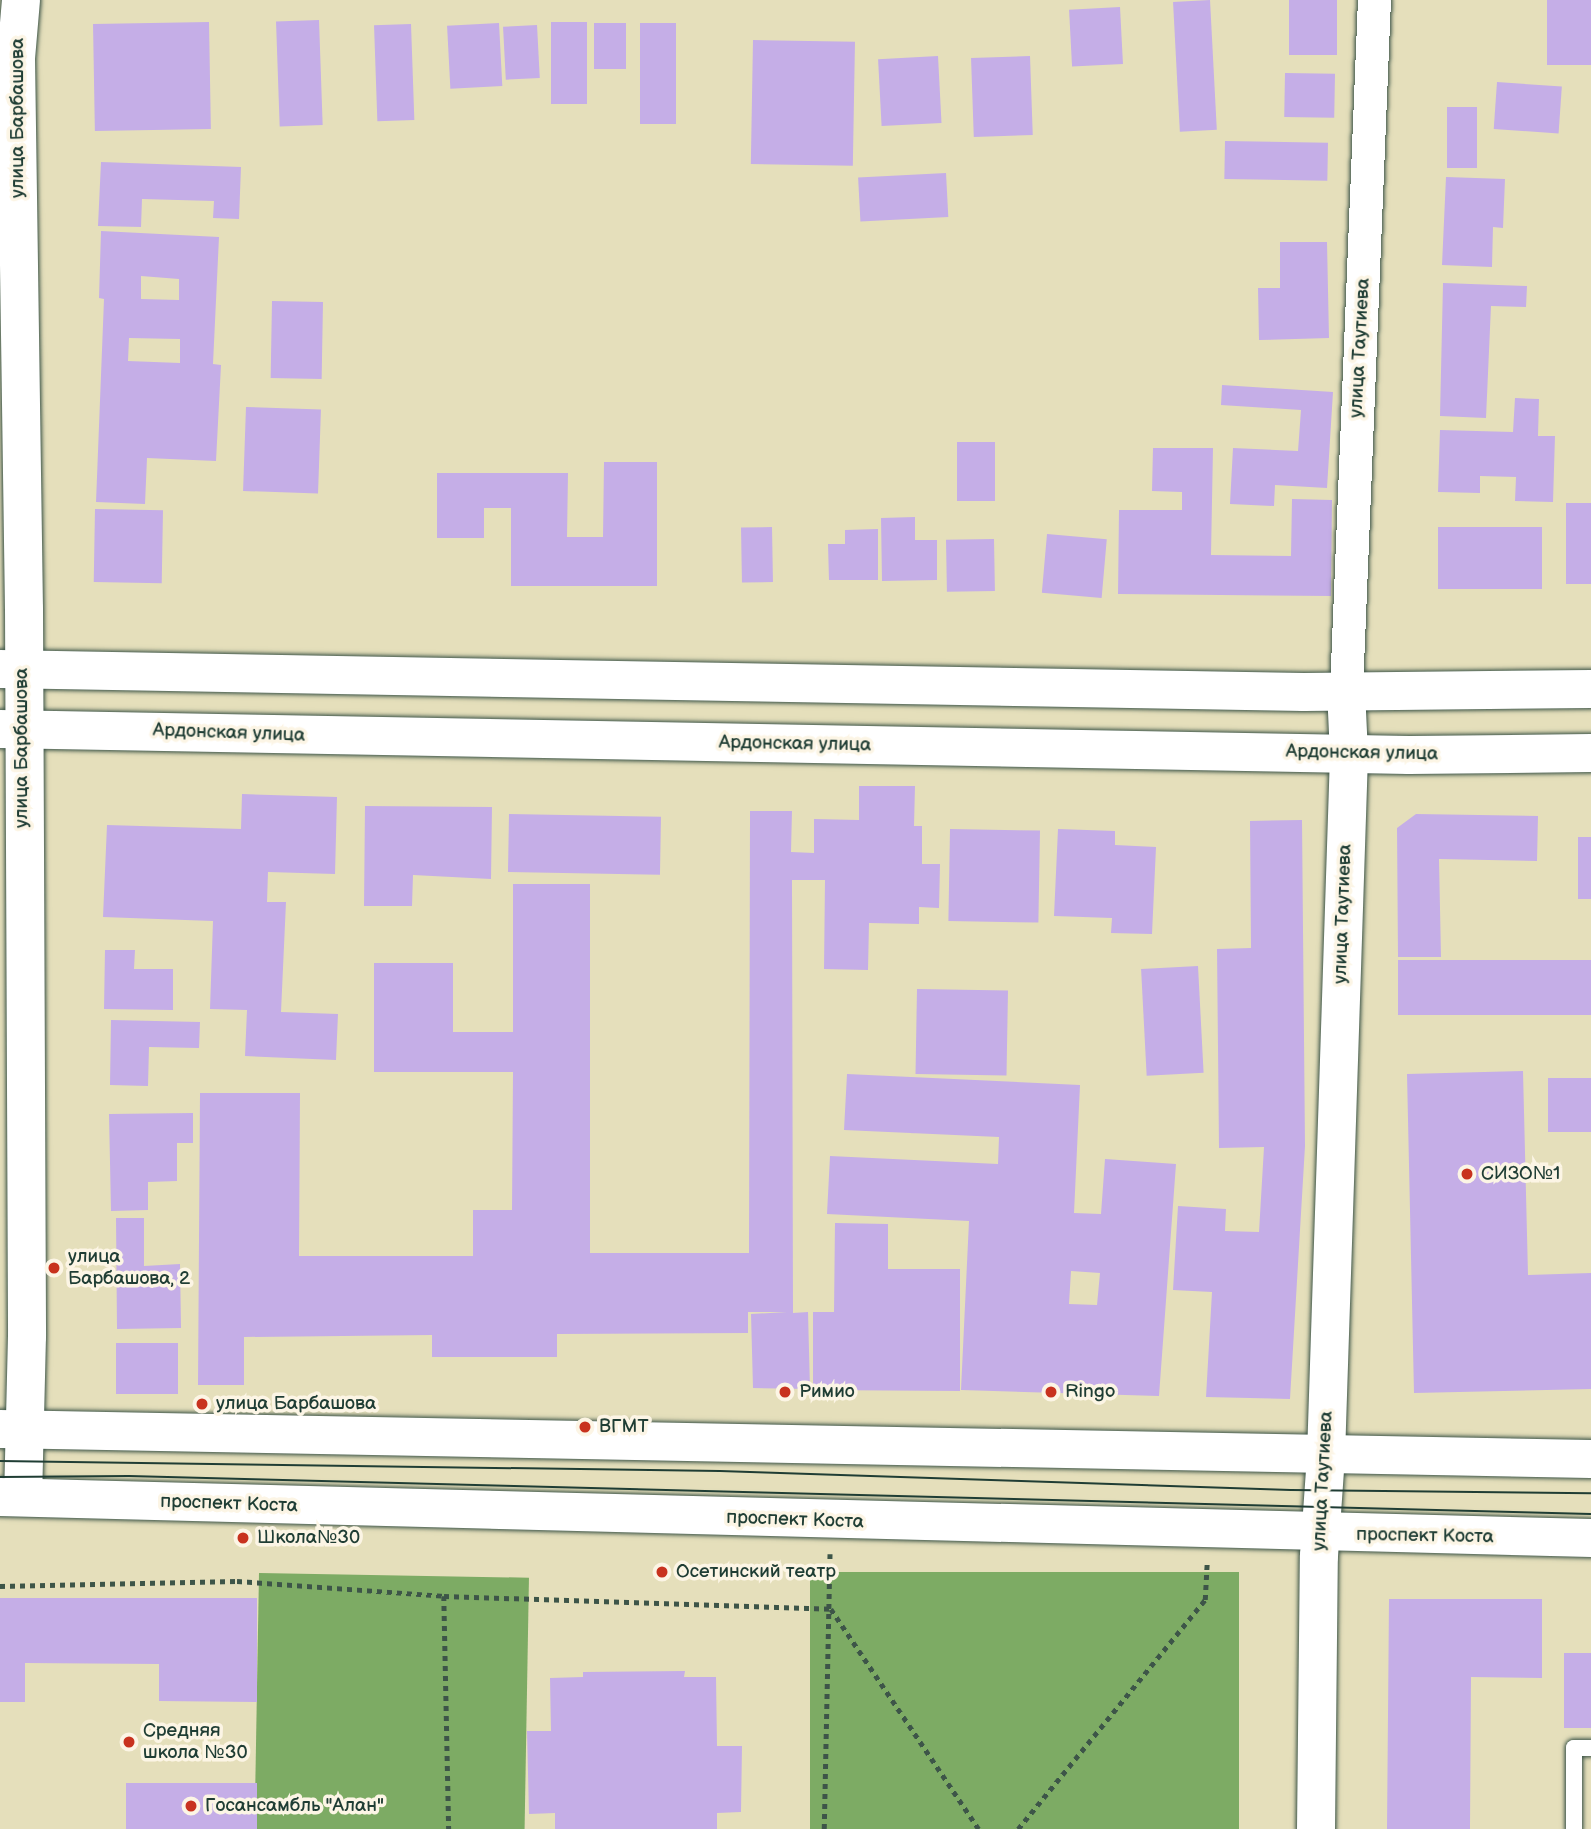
<!DOCTYPE html>
<meta charset="utf-8">
<style>
body{margin:0}
#map{position:relative;width:1591px;height:1829px;overflow:hidden;background:#e5dfbb;font-family:"Balsamiq Sans",sans-serif}
div>[style]{position:absolute}
.forest>*{inset:0;background:#7dab64;transform-origin:0 0}
.building>*{inset:0;background:#c5aee7;transform-origin:0 0}
.path>*{height:4.5px;margin-top:-2.25px;transform-origin:0;background:repeating-linear-gradient(90deg,#3d5548 0 5px,transparent 0 10px)}
.roads{filter:drop-shadow(0 0 2px #3d5548) drop-shadow(0 0 2px #3d5548)}
.lane>*{height:16px;margin:-8px;padding:0 8px;transform-origin:8px;border-radius:8px;background:#fff}
.street>*{height:33px;margin:-16.5px;padding:0 16.5px;transform-origin:16.5px;border-radius:16.5px;background:#fff}
.secondary>*{height:38px;margin:-19px;padding:0 19px;transform-origin:19px;border-radius:19px;background:#fff}
.primary>*{height:38px;margin:-19px;padding:0 19px;transform-origin:19px;border-radius:19px;background:#fff}
.tram>*{height:2px;margin:-1px;padding:0 1px;transform-origin:1px;border-radius:1px;background:#1f3d34}
.dots>*{width:19px;height:19px;translate:-50% -50%;box-sizing:border-box;border:4px solid #fcf5e5;border-radius:50%}
span{translate:-50% -50%;white-space:nowrap;text-align:center;line-height:1.15;-webkit-text-stroke:7px #fcf5e5;paint-order:stroke}
.street-label{font-size:19px;color:#1f3d34}
.poi-label{font-size:19px;color:#1f3d34}
.left{translate:0 -50%;text-align:left}
</style>
<div id="map">
<div class="forest">
<i style="left:810px;top:1572px;width:429px;height:257px"></i>
<i style="left:259px;top:1573px;width:270px;height:256px;rotate:1deg"></i>
</div>
<div class="building">
<i style="left:1210px;top:0;width:130px;height:37px;rotate:87deg"></i>
<i style="left:1289px;top:0;width:48px;height:55px"></i>
<i style="left:1547px;top:0;width:44px;height:65px"></i>
<i style="left:1120px;top:7px;width:57px;height:51px;rotate:87deg"></i>
<i style="left:319px;top:20px;width:105px;height:43px;rotate:88deg"></i>
<i style="left:209px;top:22px;width:107px;height:116px;rotate:89deg"></i>
<i style="left:551px;top:22px;width:36px;height:82px"></i>
<i style="left:499px;top:23px;width:63px;height:52px;rotate:87deg"></i>
<i style="left:594px;top:23px;width:32px;height:46px"></i>
<i style="left:640px;top:23px;width:36px;height:101px"></i>
<i style="left:411px;top:24px;width:96px;height:37px;rotate:88deg"></i>
<i style="left:537px;top:25px;width:53px;height:34px;rotate:87deg"></i>
<i style="left:753px;top:40px;width:102px;height:124px;rotate:1deg"></i>
<i style="left:938px;top:56px;width:67px;height:60px;rotate:87deg"></i>
<i style="left:1030px;top:56px;width:79px;height:59px;rotate:88deg"></i>
<i style="left:1285px;top:73px;width:50px;height:44px;rotate:1deg"></i>
<i style="left:1497px;top:82px;width:65px;height:47px;rotate:4deg"></i>
<i style="left:1447px;top:107px;width:30px;height:61px"></i>
<i style="left:1225px;top:141px;width:103px;height:38px;rotate:1deg"></i>
<i style="clip-path:polygon(101px 162px,241px 167px,239px 219px,213px 218px,214px 201px,142px 199px,141px 227px,98px 226px)"></i>
<i style="left:946px;top:173px;width:44px;height:88px;rotate:87deg"></i>
<i style="clip-path:polygon(1446px 177px,1505px 179px,1503px 228px,1493px 227px,1492px 267px,1442px 265px)"></i>
<i style="clip-path:polygon(evenodd,101px 231px,219px 237px,213px 364px,221px 365px,216px 461px,147px 458px,145px 504px,96px 502px,104px 299px,99px 298px,101px 231px,141px 276px,179px 279px,179px 300px,141px 299px,141px 276px,101px 231px,129px 338px,180px 339px,180px 363px,128px 361px,129px 338px)"></i>
<i style="clip-path:polygon(1280px 242px,1327px 242px,1329px 338px,1259px 340px,1258px 288px,1280px 288px)"></i>
<i style="clip-path:polygon(1443px 283px,1527px 286px,1526px 307px,1491px 306px,1486px 418px,1440px 416px)"></i>
<i style="left:272px;top:301px;width:51px;height:77px;rotate:1deg"></i>
<i style="clip-path:polygon(1222px 385px,1333px 392px,1327px 488px,1275px 485px,1274px 506px,1230px 504px,1233px 448px,1298px 451px,1301px 410px,1221px 405px)"></i>
<i style="clip-path:polygon(1515px 398px,1539px 399px,1538px 436px,1555px 436px,1553px 502px,1515px 501px,1516px 477px,1480px 476px,1480px 493px,1438px 492px,1440px 430px,1513px 432px)"></i>
<i style="left:246px;top:407px;width:75px;height:84px;rotate:2deg"></i>
<i style="left:957px;top:442px;width:38px;height:59px"></i>
<i style="clip-path:polygon(1153px 448px,1213px 448px,1211px 555px,1291px 556px,1292px 499px,1332px 500px,1331px 596px,1118px 594px,1119px 510px,1182px 510px,1182px 492px,1152px 491px)"></i>
<i style="clip-path:polygon(604px 462px,657px 462px,657px 586px,511px 586px,511px 508px,484px 508px,484px 538px,437px 538px,437px 473px,568px 473px,567px 537px,603px 537px)"></i>
<i style="left:1566px;top:503px;width:25px;height:81px"></i>
<i style="left:95px;top:509px;width:68px;height:73px;rotate:1deg"></i>
<i style="clip-path:polygon(915px 517px,915px 540px,937px 540px,937px 580px,882px 581px,881px 518px)"></i>
<i style="left:772px;top:527px;width:55px;height:31px;rotate:89deg"></i>
<i style="left:1438px;top:527px;width:104px;height:62px"></i>
<i style="clip-path:polygon(878px 529px,878px 580px,829px 580px,828px 544px,845px 544px,845px 530px)"></i>
<i style="left:1047px;top:534px;width:60px;height:59px;rotate:5deg"></i>
<i style="left:994px;top:539px;width:52px;height:48px;rotate:89deg"></i>
<i style="clip-path:polygon(859px 786px,915px 786px,914px 826px,922px 826px,922px 864px,940px 864px,939px 908px,919px 907px,919px 924px,869px 923px,868px 970px,824px 969px,825px 880px,792px 880px,793px 1313px,808px 1312px,810px 1389px,753px 1388px,751px 1314px,787px 1312px,748px 1312px,748px 1333px,557px 1334px,557px 1357px,432px 1357px,432px 1335px,244px 1337px,244px 1385px,198px 1385px,200px 1093px,300px 1093px,299px 1256px,473px 1256px,473px 1210px,512px 1210px,513px 1072px,374px 1072px,374px 963px,453px 963px,453px 1032px,513px 1032px,513px 884px,590px 884px,590px 1253px,749px 1253px,750px 811px,792px 811px,791px 852px,814px 853px,814px 819px,859px 820px)"></i>
<i style="clip-path:polygon(242px 794px,337px 797px,335px 874px,268px 872px,267px 902px,286px 902px,281px 1012px,338px 1014px,336px 1060px,245px 1056px,247px 1010px,210px 1009px,213px 921px,103px 917px,107px 825px,241px 829px)"></i>
<i style="clip-path:polygon(365px 806px,492px 807px,491px 879px,413px 875px,412px 906px,364px 906px)"></i>
<i style="left:509px;top:814px;width:152px;height:58px;rotate:1deg"></i>
<i style="clip-path:polygon(1416px 814px,1538px 816px,1537px 861px,1439px 859px,1441px 957px,1398px 957px,1397px 828px)"></i>
<i style="clip-path:polygon(1302px 820px,1305px 1146px,1290px 1399px,1206px 1397px,1212px 1292px,1173px 1290px,1178px 1206px,1226px 1209px,1225px 1231px,1259px 1232px,1264px 1147px,1219px 1148px,1217px 949px,1251px 948px,1250px 821px)"></i>
<i style="left:950px;top:829px;width:90px;height:92px;rotate:1deg"></i>
<i style="clip-path:polygon(1058px 829px,1115px 831px,1115px 845px,1156px 847px,1152px 934px,1111px 933px,1112px 918px,1054px 916px)"></i>
<i style="left:1578px;top:837px;width:13px;height:62px"></i>
<i style="clip-path:polygon(105px 950px,135px 950px,134px 969px,173px 969px,173px 1010px,104px 1009px)"></i>
<i style="left:1591px;top:960px;width:55px;height:193px;rotate:90deg"></i>
<i style="left:1198px;top:966px;width:107px;height:57px;rotate:87deg"></i>
<i style="left:917px;top:989px;width:91px;height:85px;rotate:1deg"></i>
<i style="clip-path:polygon(111px 1020px,200px 1022px,199px 1048px,149px 1047px,148px 1086px,110px 1085px)"></i>
<i style="clip-path:polygon(1523px 1071px,1528px 1275px,1591px 1273px,1591px 1389px,1414px 1393px,1407px 1074px)"></i>
<i style="clip-path:polygon(evenodd,847px 1074px,1080px 1085px,1074px 1213px,1101px 1214px,1105px 1159px,1176px 1164px,1159px 1396px,961px 1390px,969px 1221px,827px 1214px,830px 1156px,998px 1164px,999px 1137px,844px 1130px,847px 1074px,1071px 1271px,1100px 1273px,1097px 1305px,1069px 1304px,1071px 1271px)"></i>
<i style="left:1591px;top:1078px;width:54px;height:43px;rotate:90deg"></i>
<i style="clip-path:polygon(193px 1113px,193px 1143px,177px 1143px,177px 1181px,148px 1182px,148px 1210px,111px 1211px,109px 1114px)"></i>
<i style="clip-path:polygon(116px 1218px,144px 1218px,144px 1266px,180px 1264px,181px 1328px,117px 1329px)"></i>
<i style="clip-path:polygon(835px 1223px,888px 1224px,888px 1269px,960px 1269px,960px 1391px,813px 1390px,813px 1312px,834px 1312px)"></i>
<i style="left:116px;top:1343px;width:62px;height:51px"></i>
<i style="clip-path:polygon(0 1598px,257px 1598px,257px 1702px,159px 1701px,159px 1664px,25px 1663px,25px 1702px,0 1702px)"></i>
<i style="clip-path:polygon(1389px 1599px,1542px 1599px,1542px 1678px,1471px 1677px,1470px 1829px,1387px 1829px)"></i>
<i style="left:1564px;top:1653px;width:27px;height:75px"></i>
<i style="clip-path:polygon(685px 1671px,684px 1677px,716px 1677px,717px 1746px,742px 1746px,741px 1812px,717px 1813px,717px 1829px,555px 1829px,555px 1813px,529px 1814px,527px 1731px,551px 1731px,550px 1678px,583px 1677px,583px 1672px)"></i>
<i style="left:126px;top:1783px;width:131px;height:46px"></i>
</div>
<div class="path">
<i style="left:0;top:1586px;width:237px;rotate:-1.2deg"></i>
<i style="left:237px;top:1581px;width:208px;rotate:4.1deg"></i>
<i style="left:444px;top:1596px;width:387px;rotate:1.9deg"></i>
<i style="left:831px;top:1609px;width:265px;rotate:56.1deg"></i>
<i style="left:444px;top:1596px;width:233px;rotate:88.8deg"></i>
<i style="left:824px;top:1829px;width:275px;rotate:-88.8deg"></i>
<i style="left:1018px;top:1829px;width:296px;rotate:-50.8deg"></i>
<i style="left:1205px;top:1600px;width:36px;rotate:-87deg"></i>
</div>
<div class="roads">
<div class="lane">
<i style="left:1574px;top:1829px;width:81px;rotate:-90deg"></i>
<i style="left:1574px;top:1748px;width:17px"></i>
</div>
<div class="street">
<i style="left:1346px;top:690px;width:691px;rotate:-87.68deg"></i>
</div>
<div class="secondary">
<i style="left:0;top:669px;width:1304px;rotate:1.01deg"></i>
<i style="left:1304px;top:692px;width:287px;rotate:-0.6deg"></i>
<i style="left:0;top:729px;width:1409px;rotate:1.06deg"></i>
<i style="left:1409px;top:755px;width:182px;rotate:-0.6deg"></i>
<i style="left:1326px;top:1456px;width:702px;rotate:-88.12deg"></i>
<i style="left:1349px;top:754px;width:64px;rotate:-92.7deg"></i>
</div>
<div class="primary">
<i style="left:21px;top:0;width:58px;rotate:94.9deg"></i>
<i style="left:16px;top:58px;width:551px;rotate:89.17deg"></i>
<i style="left:24px;top:609px;width:727px;rotate:89.76deg"></i>
<i style="left:27px;top:1336px;width:161px;rotate:91.4deg"></i>
<i style="left:0;top:1429px;width:1591px;rotate:1.08deg"></i>
<i style="left:0;top:1497px;width:1592px;rotate:1.48deg"></i>
<i style="left:1316px;top:1829px;width:273px;rotate:-89.4deg"></i>
<i style="left:1319px;top:1556px;width:100px;rotate:-86deg"></i>
</div>
</div>
<div class="tram">
<i style="left:0;top:1461px;width:720px;rotate:0.8deg"></i>
<i style="left:720px;top:1471px;width:571px;rotate:1.91deg"></i>
<i style="left:1291px;top:1490px;width:300px;rotate:0.6deg"></i>
<i style="left:0;top:1477px;width:129px;rotate:-0.4deg"></i>
<i style="left:129px;top:1476px;width:1462px;rotate:1.49deg"></i>
</div>
<div class="dots">
<i style="left:1467px;top:1174px;background:#c8321e"></i>
<i style="left:54px;top:1268px;background:#c8321e"></i>
<i style="left:785px;top:1392px;background:#c8321e"></i>
<i style="left:1051px;top:1392px;background:#c8321e"></i>
<i style="left:202px;top:1404px;background:#c8321e"></i>
<i style="left:585px;top:1427px;background:#c8321e"></i>
<i style="left:243px;top:1538px;background:#c8321e"></i>
<i style="left:662px;top:1572px;background:#c8321e"></i>
<i style="left:129px;top:1742px;background:#c8321e"></i>
<i style="left:191px;top:1806px;background:#c8321e"></i>
</div>
<div class="street-label">
<span style="left:18px;top:118px;rotate:-90deg">улица Барбашова</span>
<span style="left:1360px;top:348px;rotate:-87deg">улица Таутиева</span>
<span style="left:229px;top:733px;rotate:2deg">Ардонская улица</span>
<span style="left:795px;top:744px;rotate:1deg">Ардонская улица</span>
<span style="left:22px;top:748px;rotate:-90deg">улица Барбашова</span>
<span style="left:1362px;top:753px;rotate:1deg">Ардонская улица</span>
<span style="left:1343px;top:914px;rotate:-88deg">улица Таутиева</span>
<span style="left:1323px;top:1481px;rotate:-87deg">улица Таутиева</span>
<span style="left:229px;top:1504px;rotate:2deg">проспект Коста</span>
<span style="left:795px;top:1520px;rotate:2deg">проспект Коста</span>
<span style="left:1425px;top:1536px;rotate:1deg">проспект Коста</span>
</div>
<div class="poi-label">
<span class="left" style="left:1481px;top:1174px">СИЗО№1</span>
<span class="left" style="left:68px;top:1268px">улица<br>Барбашова, 2</span>
<span class="left" style="left:799px;top:1392px">Римио</span>
<span class="left" style="left:1065px;top:1392px">Ringo</span>
<span class="left" style="left:216px;top:1404px">улица Барбашова</span>
<span class="left" style="left:599px;top:1427px">ВГМТ</span>
<span class="left" style="left:257px;top:1538px">Школа№30</span>
<span class="left" style="left:676px;top:1572px">Осетинский театр</span>
<span class="left" style="left:143px;top:1742px">Средняя<br>школа №30</span>
<span class="left" style="left:205px;top:1806px">Госансамбль "Алан"</span>
</div>
</div>
